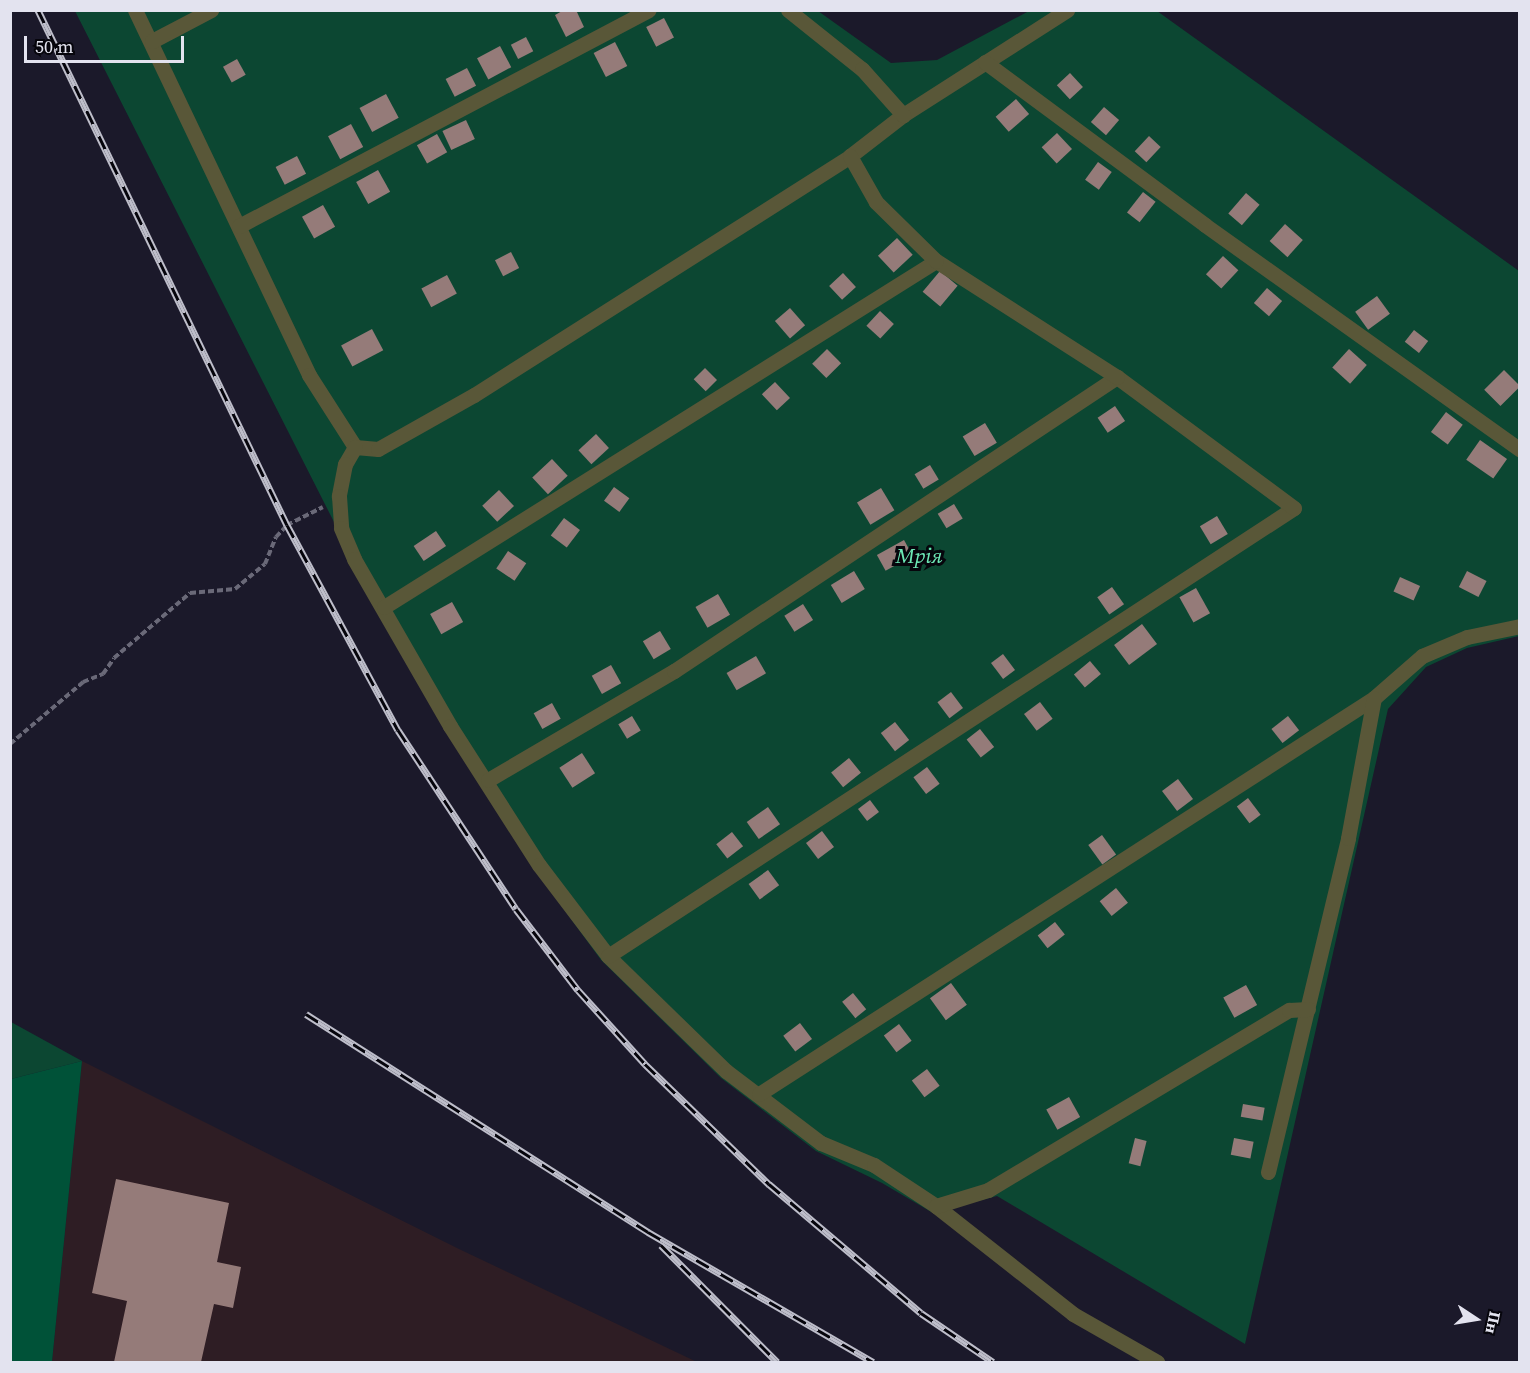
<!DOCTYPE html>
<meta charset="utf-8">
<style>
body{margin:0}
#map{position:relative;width:1530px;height:1373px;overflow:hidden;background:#1b192a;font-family:"Source Serif 4",serif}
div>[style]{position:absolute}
.industrial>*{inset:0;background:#2e1d24}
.green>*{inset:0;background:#0c4732}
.forest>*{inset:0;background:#005238}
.building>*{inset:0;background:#957b79;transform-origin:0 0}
.path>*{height:4px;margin-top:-2px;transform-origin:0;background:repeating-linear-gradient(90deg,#6a6978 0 6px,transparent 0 9px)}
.minor>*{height:15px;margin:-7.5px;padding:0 7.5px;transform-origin:7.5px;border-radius:7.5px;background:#595738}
.rail>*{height:7px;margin-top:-3.5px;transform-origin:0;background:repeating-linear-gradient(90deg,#06050c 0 14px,#bebeca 0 28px);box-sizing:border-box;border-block:2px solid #bebeca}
span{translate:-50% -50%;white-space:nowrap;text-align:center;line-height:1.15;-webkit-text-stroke:6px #06050c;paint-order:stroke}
.park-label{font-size:21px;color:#6eeab7;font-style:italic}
.frame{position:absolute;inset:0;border:12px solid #e3e3ef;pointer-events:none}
.north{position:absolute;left:1446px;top:1289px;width:60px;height:60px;-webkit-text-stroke:4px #06050c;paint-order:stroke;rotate:102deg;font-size:16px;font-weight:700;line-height:24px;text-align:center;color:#e3e3ef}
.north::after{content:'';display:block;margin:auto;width:21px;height:27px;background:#e3e3ef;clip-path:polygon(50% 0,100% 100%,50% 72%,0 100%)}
.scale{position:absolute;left:24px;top:36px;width:160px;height:27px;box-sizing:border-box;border:3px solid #e3e3ef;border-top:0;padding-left:8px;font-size:18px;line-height:21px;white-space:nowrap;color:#e3e3ef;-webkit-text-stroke:4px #06050c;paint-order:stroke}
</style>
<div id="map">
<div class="industrial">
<i style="clip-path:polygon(82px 1061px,459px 1249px,697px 1362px,52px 1362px)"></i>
</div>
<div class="green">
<i style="clip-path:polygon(75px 11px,818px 11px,891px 63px,937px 60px,1029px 11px,1157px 11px,1519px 271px,1519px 636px,1467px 648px,1426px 667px,1388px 709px,1245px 1344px,997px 1196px,933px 1213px,882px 1183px,816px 1151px,721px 1078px,601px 960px,533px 867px,335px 524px)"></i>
<i style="clip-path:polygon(11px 1022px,82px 1061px,11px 1079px)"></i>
</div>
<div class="forest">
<i style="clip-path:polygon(82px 1061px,52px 1362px,11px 1362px,11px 1079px)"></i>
</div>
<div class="building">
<i style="clip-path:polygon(564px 10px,576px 10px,584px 27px,566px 37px,555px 15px)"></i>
<i style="left:664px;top:18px;width:22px;height:20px;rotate:63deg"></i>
<i style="left:526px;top:37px;width:16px;height:17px;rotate:63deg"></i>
<i style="left:615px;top:42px;width:27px;height:24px;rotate:63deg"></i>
<i style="left:500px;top:46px;width:24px;height:26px;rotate:62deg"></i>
<i style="left:237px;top:59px;width:18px;height:16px;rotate:61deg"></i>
<i style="left:467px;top:68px;width:20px;height:24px;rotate:63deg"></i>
<i style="left:1070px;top:73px;width:19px;height:18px;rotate:47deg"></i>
<i style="left:386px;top:94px;width:27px;height:30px;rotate:62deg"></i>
<i style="left:1016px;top:99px;width:20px;height:27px;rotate:49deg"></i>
<i style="left:1104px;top:107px;width:20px;height:20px;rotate:41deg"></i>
<i style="left:466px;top:120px;width:21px;height:26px;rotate:65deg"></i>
<i style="left:351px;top:124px;width:26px;height:26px;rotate:62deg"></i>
<i style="left:1057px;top:133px;width:22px;height:21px;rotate:47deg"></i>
<i style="left:437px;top:134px;width:21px;height:23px;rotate:61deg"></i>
<i style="left:1149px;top:136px;width:16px;height:21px;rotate:43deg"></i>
<i style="left:297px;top:156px;width:20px;height:24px;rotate:63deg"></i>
<i style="left:1098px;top:162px;width:17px;height:22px;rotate:36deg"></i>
<i style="left:378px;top:170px;width:25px;height:25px;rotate:61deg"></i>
<i style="left:1143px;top:192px;width:16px;height:26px;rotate:38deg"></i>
<i style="left:1246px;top:193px;width:18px;height:27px;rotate:41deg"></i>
<i style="left:323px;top:205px;width:25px;height:24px;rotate:61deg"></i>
<i style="left:1285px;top:224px;width:24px;height:23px;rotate:42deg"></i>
<i style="left:897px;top:238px;width:23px;height:26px;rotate:47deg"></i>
<i style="left:511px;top:252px;width:18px;height:18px;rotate:63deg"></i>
<i style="left:1223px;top:256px;width:21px;height:25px;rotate:43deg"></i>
<i style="left:940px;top:271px;width:23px;height:27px;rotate:40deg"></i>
<i style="left:843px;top:273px;width:19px;height:19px;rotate:47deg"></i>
<i style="left:447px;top:275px;width:21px;height:29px;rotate:62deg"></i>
<i style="left:1267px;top:288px;width:20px;height:20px;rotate:41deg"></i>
<i style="left:1377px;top:296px;width:22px;height:27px;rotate:54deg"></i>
<i style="left:790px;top:308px;width:23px;height:20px;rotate:49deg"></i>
<i style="left:880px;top:311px;width:19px;height:20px;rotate:43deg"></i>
<i style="left:372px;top:329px;width:24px;height:35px;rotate:62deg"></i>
<i style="left:1414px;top:330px;width:18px;height:15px;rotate:38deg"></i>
<i style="left:827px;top:349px;width:20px;height:21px;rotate:45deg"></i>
<i style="left:1349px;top:349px;width:24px;height:25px;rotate:42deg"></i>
<i style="left:705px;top:368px;width:17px;height:16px;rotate:45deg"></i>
<i style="left:1504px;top:370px;width:23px;height:28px;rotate:45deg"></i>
<i style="left:775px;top:382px;width:22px;height:18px;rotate:47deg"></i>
<i style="left:1115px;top:406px;width:18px;height:21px;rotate:56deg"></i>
<i style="left:1446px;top:412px;width:21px;height:25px;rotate:37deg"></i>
<i style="left:985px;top:423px;width:23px;height:26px;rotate:59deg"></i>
<i style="left:596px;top:434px;width:19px;height:24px;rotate:47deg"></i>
<i style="left:1480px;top:440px;width:33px;height:24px;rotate:35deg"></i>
<i style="left:552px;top:459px;width:23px;height:27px;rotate:47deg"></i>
<i style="left:930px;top:465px;width:17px;height:18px;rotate:59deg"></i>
<i style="left:614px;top:487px;width:19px;height:17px;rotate:36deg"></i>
<i style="left:881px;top:488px;width:26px;height:28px;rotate:59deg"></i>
<i style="left:499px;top:490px;width:22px;height:23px;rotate:47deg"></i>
<i style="left:954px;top:504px;width:17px;height:19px;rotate:59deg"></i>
<i style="left:1217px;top:516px;width:21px;height:20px;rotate:59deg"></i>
<i style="left:564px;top:518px;width:20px;height:22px;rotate:37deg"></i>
<i style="left:436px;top:531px;width:18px;height:27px;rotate:56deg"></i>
<i style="left:904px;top:540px;width:18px;height:31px;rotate:61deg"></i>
<i style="left:508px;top:551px;width:22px;height:21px;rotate:34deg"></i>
<i style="left:854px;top:571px;width:21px;height:27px;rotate:59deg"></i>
<i style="left:1467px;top:571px;width:22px;height:18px;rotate:27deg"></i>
<i style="left:1400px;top:577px;width:22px;height:16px;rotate:24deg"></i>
<i style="left:1112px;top:587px;width:21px;height:18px;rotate:55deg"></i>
<i style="left:1196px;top:588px;width:29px;height:19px;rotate:61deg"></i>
<i style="left:718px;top:594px;width:24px;height:26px;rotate:60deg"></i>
<i style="left:452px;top:602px;width:23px;height:25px;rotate:61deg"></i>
<i style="left:803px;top:604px;width:19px;height:22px;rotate:58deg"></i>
<i style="left:1142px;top:624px;width:25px;height:35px;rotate:53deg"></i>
<i style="left:660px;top:631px;width:21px;height:20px;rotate:59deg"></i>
<i style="left:1003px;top:654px;width:20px;height:15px;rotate:53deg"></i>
<i style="left:756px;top:656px;width:20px;height:34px;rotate:60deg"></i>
<i style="left:1090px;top:661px;width:17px;height:21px;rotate:50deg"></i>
<i style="left:611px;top:665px;width:21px;height:22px;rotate:61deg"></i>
<i style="left:951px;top:692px;width:20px;height:17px;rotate:53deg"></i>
<i style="left:1040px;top:702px;width:21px;height:20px;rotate:53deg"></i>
<i style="left:552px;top:703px;width:18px;height:21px;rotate:61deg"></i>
<i style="left:632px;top:716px;width:17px;height:16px;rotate:59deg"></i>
<i style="left:1288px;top:716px;width:18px;height:21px;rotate:52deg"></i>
<i style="left:895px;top:722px;width:23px;height:18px;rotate:52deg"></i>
<i style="left:980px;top:729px;width:23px;height:17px;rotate:52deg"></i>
<i style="left:582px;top:753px;width:24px;height:27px;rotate:57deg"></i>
<i style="left:849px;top:758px;width:19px;height:23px;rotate:51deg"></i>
<i style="left:927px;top:767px;width:21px;height:17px;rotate:53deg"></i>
<i style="left:1178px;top:779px;width:25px;height:20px;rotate:53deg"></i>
<i style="left:1248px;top:798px;width:21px;height:14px;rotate:53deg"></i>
<i style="left:870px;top:800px;width:15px;height:15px;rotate:53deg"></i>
<i style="left:768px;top:807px;width:21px;height:26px;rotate:55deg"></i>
<i style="left:822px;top:831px;width:20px;height:20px;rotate:53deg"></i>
<i style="left:732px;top:832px;width:18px;height:20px;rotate:52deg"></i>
<i style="left:1102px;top:835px;width:24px;height:17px;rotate:54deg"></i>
<i style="left:768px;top:870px;width:19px;height:24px;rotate:54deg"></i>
<i style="left:1116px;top:888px;width:19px;height:21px;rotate:51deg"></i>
<i style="left:1055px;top:922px;width:16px;height:22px;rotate:52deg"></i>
<i style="left:951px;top:983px;width:27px;height:26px;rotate:54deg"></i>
<i style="left:1246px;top:985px;width:23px;height:26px;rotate:61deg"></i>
<i style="left:853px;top:993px;width:21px;height:14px;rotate:51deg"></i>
<i style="left:800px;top:1023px;width:20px;height:21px;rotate:53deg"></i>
<i style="left:899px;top:1024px;width:21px;height:19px;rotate:53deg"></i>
<i style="left:927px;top:1069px;width:21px;height:19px;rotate:53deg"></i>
<i style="left:1069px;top:1097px;width:23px;height:26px;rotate:61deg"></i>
<i style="left:1243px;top:1104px;width:22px;height:13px;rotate:10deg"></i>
<i style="left:1135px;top:1138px;width:12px;height:26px;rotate:14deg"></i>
<i style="left:1234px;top:1138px;width:20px;height:17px;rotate:11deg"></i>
<i style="clip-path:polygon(116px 1179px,229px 1203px,217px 1262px,241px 1267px,233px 1308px,214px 1304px,201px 1362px,114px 1362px,127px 1301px,92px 1293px)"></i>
</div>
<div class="path">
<i style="left:10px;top:744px;width:96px;rotate:-40.3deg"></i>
<i style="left:83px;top:682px;width:22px;rotate:-22deg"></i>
<i style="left:103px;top:674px;width:19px;rotate:-55deg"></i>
<i style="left:114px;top:658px;width:100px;rotate:-40.5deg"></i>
<i style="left:190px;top:593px;width:45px;rotate:-5.1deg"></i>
<i style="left:235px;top:589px;width:39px;rotate:-40deg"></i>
<i style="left:265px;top:564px;width:29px;rotate:-68deg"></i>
<i style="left:276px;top:537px;width:16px;rotate:-47deg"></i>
<i style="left:287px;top:525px;width:40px;rotate:-26.6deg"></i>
</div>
<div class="minor">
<i style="left:135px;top:10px;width:404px;rotate:64.5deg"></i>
<i style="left:309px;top:375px;width:85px;rotate:57.4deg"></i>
<i style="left:355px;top:447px;width:23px;rotate:5deg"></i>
<i style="left:378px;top:449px;width:110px;rotate:-29.4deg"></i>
<i style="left:474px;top:395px;width:446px;rotate:-32.4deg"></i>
<i style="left:850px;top:156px;width:67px;rotate:-37.7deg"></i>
<i style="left:903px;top:115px;width:195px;rotate:-32.6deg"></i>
<i style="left:788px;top:10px;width:95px;rotate:38.6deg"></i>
<i style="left:862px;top:69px;width:62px;rotate:48.3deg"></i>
<i style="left:152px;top:41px;width:67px;rotate:-27.7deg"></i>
<i style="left:985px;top:62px;width:274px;rotate:36.5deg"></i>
<i style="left:1205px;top:225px;width:387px;rotate:35.5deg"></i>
<i style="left:239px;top:226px;width:463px;rotate:-27.8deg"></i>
<i style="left:355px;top:447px;width:20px;rotate:120deg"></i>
<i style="left:345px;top:464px;width:33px;rotate:101deg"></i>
<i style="left:339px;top:496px;width:32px;rotate:86deg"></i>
<i style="left:341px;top:528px;width:34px;rotate:67deg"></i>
<i style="left:354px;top:559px;width:193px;rotate:60.1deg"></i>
<i style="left:450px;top:726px;width:165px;rotate:57.4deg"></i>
<i style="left:539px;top:865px;width:114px;rotate:52.8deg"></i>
<i style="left:608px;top:956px;width:165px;rotate:44.3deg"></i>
<i style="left:726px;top:1071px;width:119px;rotate:37.2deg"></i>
<i style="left:821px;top:1143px;width:57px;rotate:22.5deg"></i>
<i style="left:874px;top:1165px;width:74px;rotate:33.5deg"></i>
<i style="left:936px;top:1206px;width:174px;rotate:38.2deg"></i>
<i style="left:1073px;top:1314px;width:97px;rotate:29.7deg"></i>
<i style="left:384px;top:607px;width:651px;rotate:-32.08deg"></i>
<i style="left:488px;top:780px;width:216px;rotate:-30.4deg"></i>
<i style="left:674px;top:671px;width:532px;rotate:-33.57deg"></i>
<i style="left:608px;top:956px;width:819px;rotate:-33.15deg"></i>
<i style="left:1294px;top:508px;width:220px;rotate:-143.5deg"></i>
<i style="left:1117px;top:377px;width:215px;rotate:-147.3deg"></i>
<i style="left:936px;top:261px;width:84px;rotate:-135.5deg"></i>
<i style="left:876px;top:202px;width:53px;rotate:-119.5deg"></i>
<i style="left:759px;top:1094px;width:731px;rotate:-32.78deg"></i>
<i style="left:1374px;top:698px;width:64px;rotate:-41.2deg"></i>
<i style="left:1422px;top:656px;width:49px;rotate:-22.9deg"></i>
<i style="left:1467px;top:637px;width:54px;rotate:-11.7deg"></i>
<i style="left:1268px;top:1172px;width:343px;rotate:-76.5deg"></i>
<i style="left:1348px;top:838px;width:142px;rotate:-79.5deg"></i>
<i style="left:936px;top:1206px;width:54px;rotate:-17.1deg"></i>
<i style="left:988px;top:1190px;width:351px;rotate:-30.9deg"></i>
<i style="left:1289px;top:1010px;width:19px;rotate:-3deg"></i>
</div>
<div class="rail">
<i style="left:38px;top:10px;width:572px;rotate:64.2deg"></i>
<i style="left:287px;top:525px;width:233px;rotate:61.6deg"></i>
<i style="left:398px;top:730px;width:214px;rotate:56.6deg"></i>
<i style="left:516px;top:909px;width:102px;rotate:52.6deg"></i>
<i style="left:578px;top:990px;width:100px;rotate:47.8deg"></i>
<i style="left:645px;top:1064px;width:173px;rotate:44.1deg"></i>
<i style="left:769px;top:1184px;width:199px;rotate:40.3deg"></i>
<i style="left:921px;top:1313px;width:87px;rotate:34.2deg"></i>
<i style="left:306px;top:1014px;width:406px;rotate:32.5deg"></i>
<i style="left:648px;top:1232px;width:260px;rotate:30deg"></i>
<i style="left:661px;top:1245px;width:165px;rotate:45.2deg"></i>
</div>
<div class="park-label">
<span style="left:919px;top:556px">Мрія</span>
</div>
<div class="frame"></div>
<div class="north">Пн</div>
<div class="scale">50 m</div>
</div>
